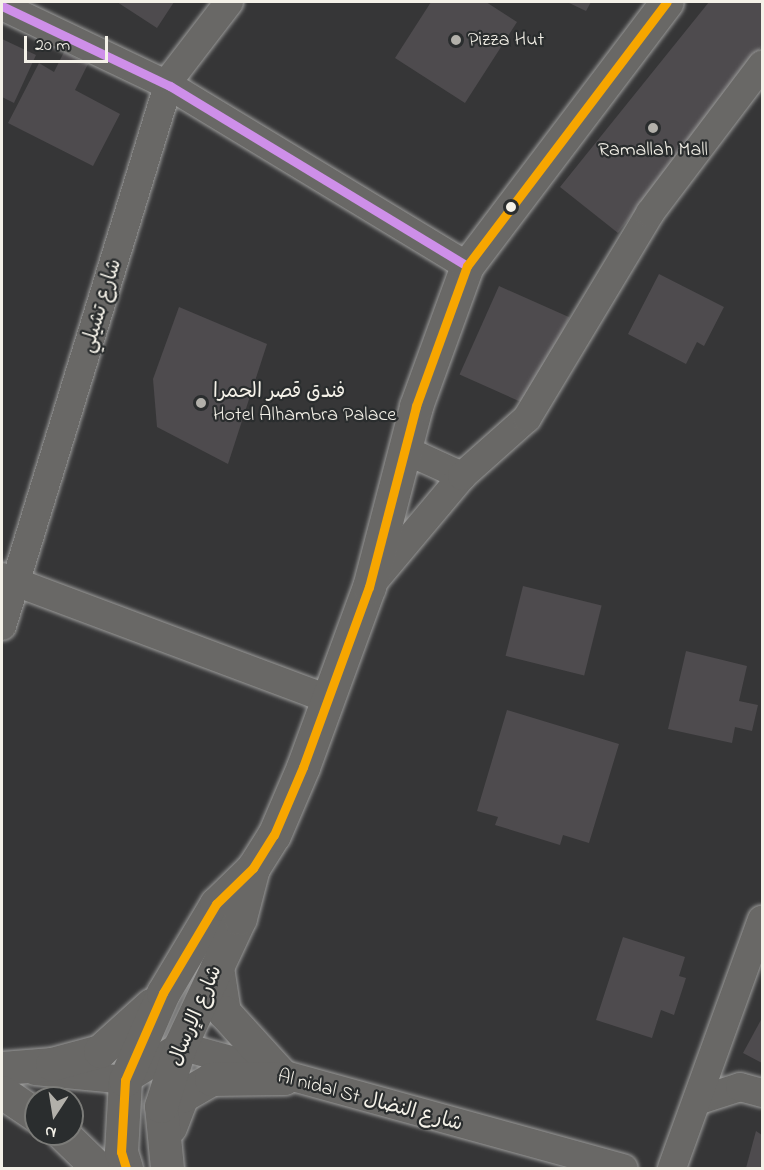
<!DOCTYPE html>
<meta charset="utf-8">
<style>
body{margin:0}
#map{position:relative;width:764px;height:1170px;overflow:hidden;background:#363637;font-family:"Indie Flower","Playpen Sans Arabic",sans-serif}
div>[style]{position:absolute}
.building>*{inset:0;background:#4e4b4e;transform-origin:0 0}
.roads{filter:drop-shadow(0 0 2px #9c9c9b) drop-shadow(0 0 2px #9c9c9b)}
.minor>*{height:28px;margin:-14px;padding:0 14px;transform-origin:14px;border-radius:14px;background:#696866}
.major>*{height:33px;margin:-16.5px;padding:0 16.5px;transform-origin:16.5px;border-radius:16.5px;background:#696866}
.bus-1>*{height:9px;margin:-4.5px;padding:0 4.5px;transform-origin:4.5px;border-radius:4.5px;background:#ce8fe9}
.bus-2>*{height:9px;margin:-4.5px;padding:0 4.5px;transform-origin:4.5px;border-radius:4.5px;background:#f7a600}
.dots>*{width:16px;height:16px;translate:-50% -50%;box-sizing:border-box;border:3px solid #2a2d2e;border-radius:50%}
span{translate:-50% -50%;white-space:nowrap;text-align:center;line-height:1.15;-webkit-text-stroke:4.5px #2a2d2e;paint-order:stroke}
.poi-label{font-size:20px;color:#f4f1e8}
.left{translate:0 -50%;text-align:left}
.street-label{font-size:20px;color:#f4f1e8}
.frame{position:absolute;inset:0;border:3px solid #f4f1e8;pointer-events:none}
.north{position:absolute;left:24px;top:1086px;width:60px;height:60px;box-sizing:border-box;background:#2a2d2e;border:2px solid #7b7b78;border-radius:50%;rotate:192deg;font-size:16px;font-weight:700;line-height:24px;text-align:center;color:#f4f1e8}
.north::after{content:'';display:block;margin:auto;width:21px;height:27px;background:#b2b0aa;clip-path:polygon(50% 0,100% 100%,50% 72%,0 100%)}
.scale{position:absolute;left:24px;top:36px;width:84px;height:27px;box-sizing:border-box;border:3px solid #f4f1e8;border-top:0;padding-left:8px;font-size:18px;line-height:21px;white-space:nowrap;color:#f4f1e8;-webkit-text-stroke:4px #2a2d2e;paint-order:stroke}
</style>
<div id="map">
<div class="building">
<i style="clip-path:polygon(117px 2px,174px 2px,157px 28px)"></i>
<i style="clip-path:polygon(431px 2px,486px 2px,517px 22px,465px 103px,395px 58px)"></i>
<i style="clip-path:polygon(567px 2px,591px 2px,586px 11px)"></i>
<i style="clip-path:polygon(709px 2px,762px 2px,762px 46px,618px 233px,560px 187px)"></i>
<i style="clip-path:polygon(2px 39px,36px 55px,14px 103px,2px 97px)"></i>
<i style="clip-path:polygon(64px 52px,88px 64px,75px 90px,120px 114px,93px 166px,8px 123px,39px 63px,54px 72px)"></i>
<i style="clip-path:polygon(659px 274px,724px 307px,704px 346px,697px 342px,686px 364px,628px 334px)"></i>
<i style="left:499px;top:286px;width:77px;height:97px;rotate:24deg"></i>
<i style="clip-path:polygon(179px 307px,267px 344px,228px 464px,157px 427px,153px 379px)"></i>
<i style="left:523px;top:586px;width:81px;height:72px;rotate:14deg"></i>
<i style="clip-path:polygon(686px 651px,747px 666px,739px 701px,758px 705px,752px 731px,735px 727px,732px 743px,668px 729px)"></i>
<i style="clip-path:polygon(507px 710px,619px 744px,589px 843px,563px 835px,560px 845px,495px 825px,498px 817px,477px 811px)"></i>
<i style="clip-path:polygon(623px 937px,685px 957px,679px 976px,686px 978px,674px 1015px,661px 1010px,652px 1038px,596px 1020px)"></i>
<i style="clip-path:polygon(762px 1018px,762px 1063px,743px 1053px)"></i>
<i style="clip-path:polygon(756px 1131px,762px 1135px,762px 1168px,746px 1168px)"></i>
</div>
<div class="roads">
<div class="minor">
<i style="left:2px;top:6px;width:186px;rotate:25.5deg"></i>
<i style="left:170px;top:86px;width:347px;rotate:31.2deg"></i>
<i style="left:405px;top:450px;width:63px;rotate:24.5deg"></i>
<i style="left:2px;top:577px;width:348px;rotate:20.5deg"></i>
<i style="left:369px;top:587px;width:145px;rotate:-50deg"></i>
<i style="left:462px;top:476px;width:87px;rotate:-41.7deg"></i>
<i style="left:527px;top:418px;width:239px;rotate:-59deg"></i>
<i style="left:650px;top:213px;width:186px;rotate:-52.9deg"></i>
<i style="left:2px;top:626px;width:572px;rotate:-72.93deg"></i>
<i style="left:170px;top:79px;width:97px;rotate:-52.5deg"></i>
<i style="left:35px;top:1071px;width:90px;rotate:5.7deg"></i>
<i style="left:125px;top:1080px;width:65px;rotate:-31.7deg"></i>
<i style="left:180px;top:1046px;width:460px;rotate:15.4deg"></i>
<i style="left:697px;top:1101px;width:45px;rotate:-18deg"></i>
<i style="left:740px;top:1087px;width:23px;rotate:15deg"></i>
<i style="left:672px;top:1168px;width:264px;rotate:-70.1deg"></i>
</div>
<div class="major">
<i style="left:217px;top:967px;width:46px;rotate:81.2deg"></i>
<i style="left:224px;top:1012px;width:89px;rotate:47.7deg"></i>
<i style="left:2px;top:1068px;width:50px;rotate:-4.6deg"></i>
<i style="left:52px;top:1064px;width:50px;rotate:-15.2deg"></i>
<i style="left:100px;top:1051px;width:69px;rotate:-42deg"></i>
<i style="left:2px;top:1092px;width:41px;rotate:34.1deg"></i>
<i style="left:170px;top:1127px;width:33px;rotate:-69deg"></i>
<i style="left:182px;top:1096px;width:34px;rotate:-30deg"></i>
<i style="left:211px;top:1079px;width:73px;rotate:-0.8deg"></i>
<i style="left:63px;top:1134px;width:49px;rotate:44.2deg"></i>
<i style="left:126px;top:1168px;width:17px;rotate:-107deg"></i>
<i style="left:121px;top:1152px;width:72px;rotate:-86.8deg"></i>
<i style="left:125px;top:1080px;width:95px;rotate:-66.4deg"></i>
<i style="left:163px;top:993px;width:104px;rotate:-59.2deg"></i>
<i style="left:216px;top:904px;width:52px;rotate:-44.2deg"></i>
<i style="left:253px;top:868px;width:39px;rotate:-58deg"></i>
<i style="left:274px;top:835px;width:74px;rotate:-66.9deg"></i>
<i style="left:303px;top:767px;width:192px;rotate:-69.9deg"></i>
<i style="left:369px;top:587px;width:187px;rotate:-75.4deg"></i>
<i style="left:416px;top:406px;width:149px;rotate:-70deg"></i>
<i style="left:467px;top:266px;width:331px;rotate:-52.9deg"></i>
<i style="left:167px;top:1168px;width:62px;rotate:-95.5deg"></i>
<i style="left:161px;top:1106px;width:63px;rotate:-72.4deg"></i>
<i style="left:180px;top:1046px;width:141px;rotate:-64.9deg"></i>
<i style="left:240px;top:918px;width:52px;rotate:-75.4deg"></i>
</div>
</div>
<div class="bus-1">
<i style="left:2px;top:6px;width:186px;rotate:25.5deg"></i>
<i style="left:170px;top:86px;width:347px;rotate:31.2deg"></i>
</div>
<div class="bus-2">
<i style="left:126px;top:1168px;width:17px;rotate:-107deg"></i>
<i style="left:121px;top:1152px;width:72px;rotate:-86.8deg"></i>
<i style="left:125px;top:1080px;width:95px;rotate:-66.4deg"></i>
<i style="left:163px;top:993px;width:104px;rotate:-59.2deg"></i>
<i style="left:216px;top:904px;width:52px;rotate:-44.2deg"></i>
<i style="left:253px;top:868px;width:39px;rotate:-58deg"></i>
<i style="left:274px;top:835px;width:74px;rotate:-66.9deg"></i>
<i style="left:303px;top:767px;width:192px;rotate:-69.9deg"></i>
<i style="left:369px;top:587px;width:187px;rotate:-75.4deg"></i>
<i style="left:416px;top:406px;width:149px;rotate:-70deg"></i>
<i style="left:467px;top:266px;width:331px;rotate:-52.9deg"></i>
</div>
<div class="dots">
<i style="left:456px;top:40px;background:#b2b0aa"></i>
<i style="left:653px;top:128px;background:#b2b0aa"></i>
<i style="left:511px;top:207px;background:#f4f1e8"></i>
<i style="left:201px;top:403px;background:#b2b0aa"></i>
</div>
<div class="poi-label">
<span class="left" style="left:468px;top:40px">Pizza Hut</span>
<span style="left:653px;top:150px">Ramallah Mall</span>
<span class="left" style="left:213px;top:404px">فندق قصر الحمرا<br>Hotel Alhambra Palace</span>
</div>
<div class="street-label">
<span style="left:102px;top:306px;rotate:-73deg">شارع تشيلي</span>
<span style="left:196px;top:1016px;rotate:-67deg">شارع الإرسال</span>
<span style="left:370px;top:1101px;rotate:15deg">Al nidal St شارع النضال</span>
</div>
<div class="frame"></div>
<div class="north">N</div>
<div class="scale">20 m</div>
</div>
